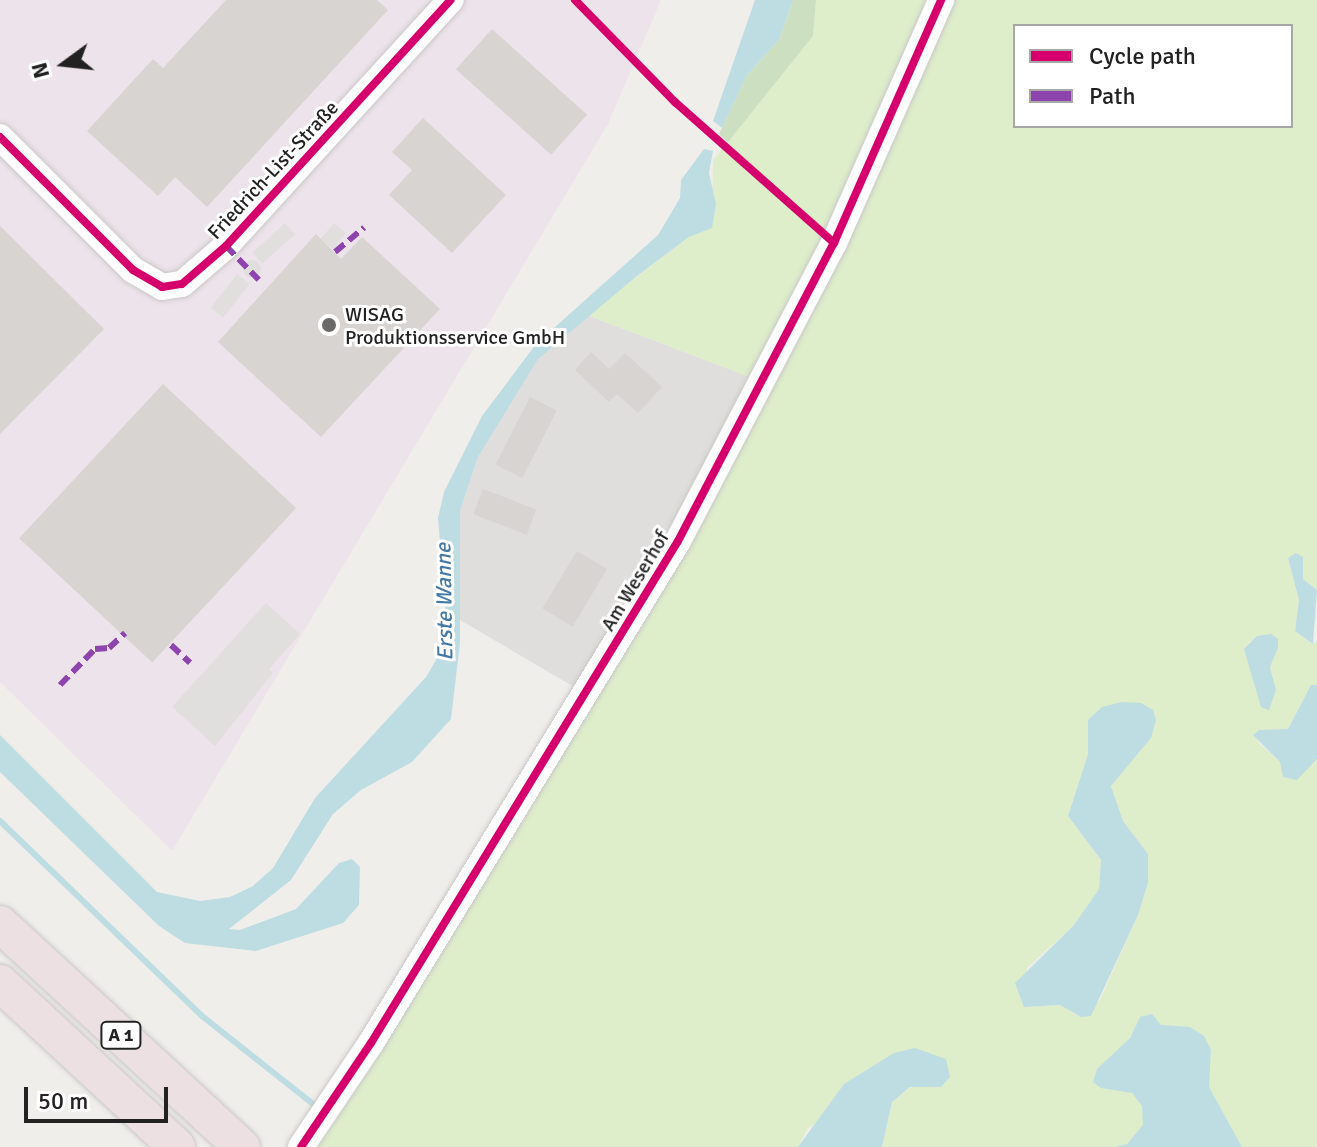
<!DOCTYPE html>
<meta charset="utf-8">
<style>
body{margin:0}
#map{position:relative;width:1317px;height:1147px;overflow:hidden;background:#f0eeeb;font-family:Signika,sans-serif}
div>[style]{position:absolute}
.residential>*{inset:0;background:#dfdedc}
.industrial>*{inset:0;background:#ede3ea}
.grass>*{inset:0;background:#deedca}
.forest>*{inset:0;background:#ccdfc0}
.parking>*{inset:0;background:#e0dfde;transform-origin:0 0}
.round{border-radius:50%}
.water>*{inset:0;background:#bedde3}
.stream>*{height:6px;margin:-3px;padding:0 3px;transform-origin:3px;border-radius:3px;background:#bedde3}
.building>*{inset:0;background:#d7d4d1;transform-origin:0 0}
.roads{filter:drop-shadow(0 0 2px #c9c8c7) drop-shadow(0 0 2px #c9c8c7)}
.minor>*{height:26px;margin:-13px;padding:0 13px;transform-origin:13px;border-radius:13px;background:#fdfcfc}
.highway>*{height:36px;margin:-18px;padding:0 18px;transform-origin:18px;border-radius:18px;background:#ece0e2}
.quiet>*{height:6px;margin-top:-3px;transform-origin:0;background:repeating-linear-gradient(90deg,#8e44ad 0 12px,transparent 0 18px)}
.cycleway>*{height:8px;margin:-4px;padding:0 4px;transform-origin:4px;border-radius:4px;background:#d6006c}
.dots>*{width:22px;height:22px;translate:-50% -50%;box-sizing:border-box;border:4px solid #fff;border-radius:50%}
span{translate:-50% -50%;white-space:nowrap;text-align:center;line-height:1.15;-webkit-text-stroke:6px #fff;paint-order:stroke}
.shield-label span{padding:2px 6px;background:#fff;border:2px solid;border-radius:6px;-webkit-text-stroke-width:0}
.shield-label{font-size:18px;color:#222;font-weight:700}
.street-label{font-size:20px;color:#222}
.poi-label{font-size:20px;color:#222}
.left{translate:0 -50%;text-align:left}
.water-label{font-size:22px;color:#4579a5;font-style:italic}
.legend{position:absolute;left:1013px;top:24px;width:280px;height:104px;box-sizing:border-box;background:#fff;border:2px solid #a7a7a7;margin:0;padding:10px 14px;list-style:none;font-size:24px;color:#222}
.legend li{display:flex;align-items:center;gap:16px;height:40px}
.legend b{width:40px;border:2px solid #a7a7a7}
.north{position:absolute;left:24px;top:24px;width:80px;height:80px;-webkit-text-stroke:6px #fff;paint-order:stroke;rotate:255deg;font-size:22px;font-weight:700;line-height:32px;text-align:center;color:#222}
.north::after{content:'';display:block;margin:auto;width:28px;height:36px;background:#222;clip-path:polygon(50% 0,100% 100%,50% 72%,0 100%)}
.scale{position:absolute;left:24px;top:1087px;width:144px;height:36px;box-sizing:border-box;border:4px solid #222;border-top:0;padding-left:10px;font-size:24px;line-height:28px;white-space:nowrap;color:#222;-webkit-text-stroke:6px #fff;paint-order:stroke}
</style>
<div id="map">
<div class="residential">
<i style="clip-path:polygon(587px 315px,755px 379px,576px 688px,460px 620px,458px 556px,460px 511px,478px 457px,504px 409px,537px 359px)"></i>
</div>
<div class="industrial">
<i style="clip-path:polygon(0 0,661px 0,608px 124px,172px 851px,0 682px)"></i>
</div>
<div class="grass">
<i style="clip-path:polygon(816px 0,928px 0,830px 232px,755px 379px,587px 315px,689px 237px,712px 227px,713px 160px,813px 36px)"></i>
<i style="clip-path:polygon(evenodd,947px 0,1317px 0,1317px 590px,1303px 579px,1303px 557px,1288px 558px,1299px 600px,1295px 631px,1313px 644px,1317px 641px,1317px 685px,1311px 685px,1288px 729px,1259px 730px,1257px 741px,1280px 762px,1317px 758px,1317px 1147px,1242px 1147px,1208px 1087px,1211px 1050px,1140px 1017px,1130px 1038px,1097px 1070px,1094px 1082px,1132px 1093px,1142px 1106px,1144px 1125px,1127px 1144px,1114px 1147px,882px 1147px,892px 1102px,946px 1059px,808px 1128px,798px 1147px,309px 1147px,650px 602px,947px 0,1015px 26px,1291px 26px,1291px 126px,1015px 126px,1015px 26px,947px 0,1248px 641px,1278px 648px,1270px 667px,1276px 690px,1248px 641px,947px 0,1153px 710px,1151px 738px,1111px 786px,1123px 821px,1148px 854px,1148px 883px,1138px 915px,1100px 1000px,1080px 1017px,1060px 1005px,1024px 1007px,1027px 968px,1074px 925px,1099px 889px,1101px 860px,1068px 816px,1088px 754px,1088px 720px,1153px 710px)"></i>
</div>
<div class="forest">
<i style="clip-path:polygon(793px 0,816px 0,813px 36px,728px 142px,719px 134px,747px 75px,779px 40px)"></i>
</div>
<div class="parking">
<i style="left:285px;top:223px;width:15px;height:44px;rotate:48deg"></i>
<i style="left:334px;top:223px;width:16px;height:21px;rotate:40deg"></i>
<i class="round" style="left:243px;top:260px;width:18px;height:18px"></i>
<i style="left:237px;top:274px;width:16px;height:43px;rotate:38deg"></i>
<i style="clip-path:polygon(266px 603px,300px 634px,269px 669px,273px 673px,215px 746px,172px 707px)"></i>
</div>
<div class="water">
<i style="clip-path:polygon(755px 0,793px 0,779px 40px,747px 75px,722px 128px,713px 121px)"></i>
<i style="clip-path:polygon(704px 149px,713px 151px,709px 173px,716px 204px,712px 228px,689px 237px,637px 276px,538px 359px,478px 457px,460px 511px,460px 643px,451px 719px,412px 762px,361px 790px,333px 814px,291px 880px,229px 929px,240px 930px,296px 909px,339px 863px,352px 859px,360px 867px,359px 905px,343px 923px,256px 951px,185px 943px,159px 926px,0 772px,0 735px,157px 892px,200px 901px,230px 897px,253px 886px,273px 868px,315px 798px,426px 677px,443px 648px,447px 626px,438px 518px,444px 492px,482px 416px,536px 344px,658px 235px,680px 198px,681px 180px)"></i>
<i style="clip-path:polygon(1296px 553px,1303px 557px,1303px 579px,1317px 590px,1313px 644px,1295px 631px,1299px 600px,1288px 558px)"></i>
<i style="clip-path:polygon(1271px 634px,1278px 639px,1278px 648px,1270px 667px,1276px 690px,1269px 710px,1261px 707px,1244px 649px,1257px 636px)"></i>
<i style="clip-path:polygon(1311px 685px,1317px 685px,1317px 759px,1297px 780px,1283px 777px,1280px 762px,1253px 735px,1259px 730px,1288px 729px)"></i>
<i style="clip-path:polygon(1122px 702px,1141px 703px,1153px 710px,1156px 720px,1151px 738px,1111px 786px,1123px 821px,1148px 854px,1148px 883px,1138px 915px,1091px 1016px,1081px 1017px,1060px 1005px,1024px 1007px,1015px 983px,1074px 925px,1099px 889px,1101px 860px,1068px 816px,1088px 754px,1088px 720px,1102px 707px)"></i>
<i style="clip-path:polygon(1152px 1014px,1161px 1025px,1190px 1027px,1204px 1036px,1211px 1050px,1209px 1087px,1242px 1147px,1114px 1147px,1127px 1144px,1143px 1125px,1142px 1106px,1132px 1093px,1101px 1088px,1093px 1082px,1097px 1069px,1130px 1038px,1140px 1017px)"></i>
<i style="clip-path:polygon(915px 1048px,946px 1059px,950px 1077px,941px 1087px,910px 1087px,892px 1102px,882px 1147px,798px 1147px,844px 1084px,894px 1053px)"></i>
</div>
<div class="stream">
<i style="left:0;top:821px;width:281px;rotate:44deg"></i>
<i style="left:202px;top:1016px;width:142px;rotate:38.4deg"></i>
</div>
<div class="building">
<i style="clip-path:polygon(226px 0,377px 0,388px 10px,207px 207px,175px 177px,158px 196px,87px 131px,153px 59px,163px 68px)"></i>
<i style="left:492px;top:29px;width:128px;height:54px;rotate:42deg"></i>
<i style="clip-path:polygon(423px 118px,506px 195px,452px 253px,389px 195px,412px 170px,392px 152px)"></i>
<i style="clip-path:polygon(0 226px,104px 329px,0 434px)"></i>
<i style="clip-path:polygon(316px 234px,341px 259px,362px 237px,440px 309px,321px 437px,218px 342px)"></i>
<i style="clip-path:polygon(591px 352px,609px 369px,625px 353px,662px 387px,638px 413px,617px 394px,609px 402px,575px 370px)"></i>
<i style="left:163px;top:384px;width:182px;height:211px;rotate:43deg"></i>
<i style="left:530px;top:397px;width:30px;height:76px;rotate:27deg"></i>
<i style="left:483px;top:489px;width:57px;height:27px;rotate:21deg"></i>
<i style="left:577px;top:551px;width:35px;height:67px;rotate:31deg"></i>
</div>
<div class="roads">
<div class="minor">
<i style="left:0;top:137px;width:188px;rotate:45deg"></i>
<i style="left:133px;top:270px;width:34px;rotate:30deg"></i>
<i style="left:162px;top:287px;width:20px;rotate:-9deg"></i>
<i style="left:182px;top:284px;width:58px;rotate:-40.8deg"></i>
<i style="left:226px;top:246px;width:333px;rotate:-47.6deg"></i>
<i style="left:301px;top:1147px;width:125px;rotate:-56.1deg"></i>
<i style="left:371px;top:1043px;width:588px;rotate:-58.55deg"></i>
<i style="left:678px;top:541px;width:336px;rotate:-62.4deg"></i>
<i style="left:834px;top:243px;width:266px;rotate:-66.2deg"></i>
</div>
<div class="highway">
<i style="left:0;top:924px;width:329px;rotate:42.7deg"></i>
<i style="left:0;top:983px;width:241px;rotate:42.8deg"></i>
</div>
</div>
<div class="quiet">
<i style="left:226px;top:246px;width:47px;rotate:45.9deg"></i>
<i style="left:335px;top:252px;width:38px;rotate:-40deg"></i>
<i style="left:171px;top:645px;width:26px;rotate:43deg"></i>
<i style="left:60px;top:685px;width:50px;rotate:-45.8deg"></i>
<i style="left:95px;top:649px;width:14px;rotate:-4deg"></i>
<i style="left:109px;top:648px;width:22px;rotate:-43deg"></i>
</div>
<div class="cycleway">
<i style="left:575px;top:0;width:144px;rotate:45.6deg"></i>
<i style="left:676px;top:103px;width:211px;rotate:41.5deg"></i>
<i style="left:0;top:137px;width:188px;rotate:45deg"></i>
<i style="left:133px;top:270px;width:34px;rotate:30deg"></i>
<i style="left:162px;top:287px;width:20px;rotate:-9deg"></i>
<i style="left:182px;top:284px;width:58px;rotate:-40.8deg"></i>
<i style="left:226px;top:246px;width:333px;rotate:-47.6deg"></i>
<i style="left:301px;top:1147px;width:125px;rotate:-56.1deg"></i>
<i style="left:371px;top:1043px;width:588px;rotate:-58.55deg"></i>
<i style="left:678px;top:541px;width:336px;rotate:-62.4deg"></i>
<i style="left:834px;top:243px;width:266px;rotate:-66.2deg"></i>
</div>
<div class="dots">
<i style="left:329px;top:325px;background:#6a6968"></i>
</div>
<div class="shield-label">
<span style="left:121px;top:1035px">A 1</span>
</div>
<div class="street-label">
<span style="left:273px;top:170px;rotate:-47deg">Friedrich-List-Straße</span>
<span style="left:635px;top:581px;rotate:-59deg">Am Weserhof</span>
</div>
<div class="poi-label">
<span class="left" style="left:345px;top:326px">WISAG<br>Produktionsservice GmbH</span>
</div>
<div class="water-label">
<span style="left:444px;top:602px;rotate:-91deg">Erste Wanne</span>
</div>
<ul class="legend">
<li><b style="height:10px;background:#d6006c"></b>Cycle path</li>
<li><b style="height:10px;background:#8e44ad"></b>Path</li>
</ul>
<div class="north">N</div>
<div class="scale">50 m</div>
</div>
